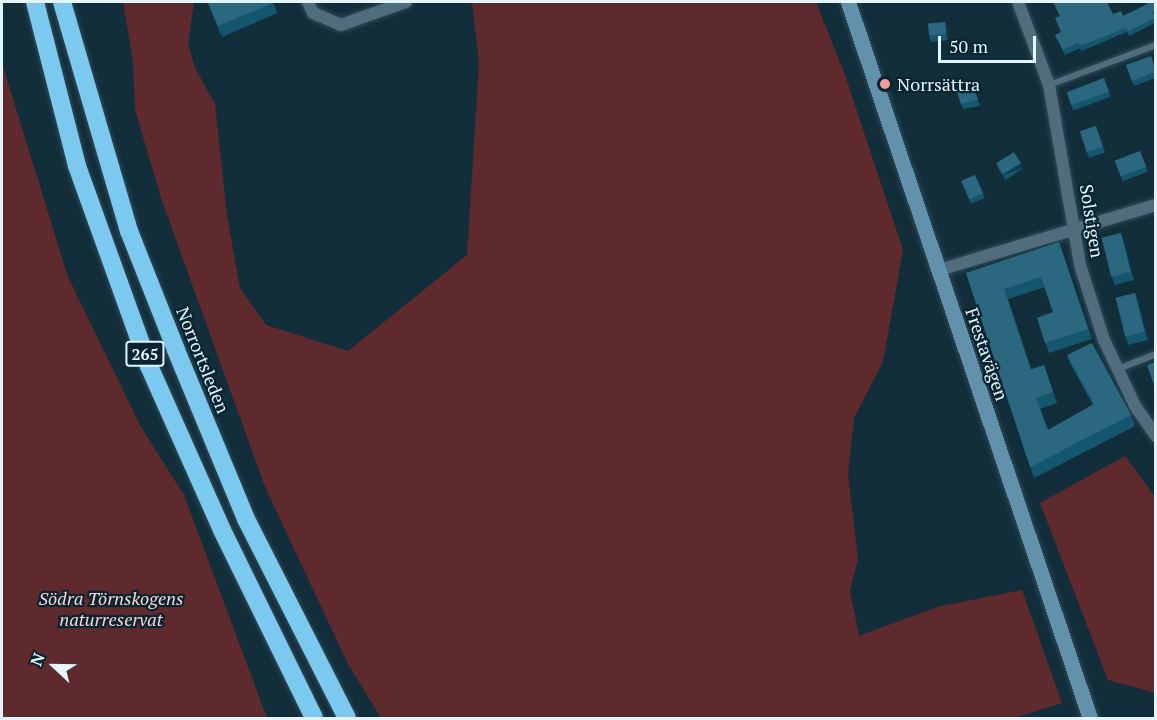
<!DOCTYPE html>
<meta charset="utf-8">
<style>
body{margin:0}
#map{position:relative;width:1157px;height:720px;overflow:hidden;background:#122e3b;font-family:"PT Serif",serif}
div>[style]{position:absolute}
.green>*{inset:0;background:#5e2a2d}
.roads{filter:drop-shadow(0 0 2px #304a56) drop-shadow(0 0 2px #304a56)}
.lane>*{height:6px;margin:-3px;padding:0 3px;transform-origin:3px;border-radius:3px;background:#4f6d7c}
.street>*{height:12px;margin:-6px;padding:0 6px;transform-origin:6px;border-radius:6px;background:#4f6d7c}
.secondary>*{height:15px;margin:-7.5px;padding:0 7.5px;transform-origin:7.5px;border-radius:7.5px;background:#6292ab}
.highway>*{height:18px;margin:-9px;padding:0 9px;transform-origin:9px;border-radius:9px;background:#7cc9f0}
.wall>*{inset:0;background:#15566f;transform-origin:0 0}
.shaded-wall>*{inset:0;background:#0a3f54;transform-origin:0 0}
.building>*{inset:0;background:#2b677e;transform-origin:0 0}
.dots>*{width:16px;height:16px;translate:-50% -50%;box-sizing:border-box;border:3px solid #082431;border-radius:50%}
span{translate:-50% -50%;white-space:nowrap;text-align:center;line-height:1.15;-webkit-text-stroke:4.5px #082431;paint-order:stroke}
.shield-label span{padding:2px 4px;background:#082431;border:2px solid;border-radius:4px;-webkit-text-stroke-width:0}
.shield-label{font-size:16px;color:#e5f5fe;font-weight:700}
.poi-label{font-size:18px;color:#e5f5fe}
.left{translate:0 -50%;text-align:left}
.street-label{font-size:18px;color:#e5f5fe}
.park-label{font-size:18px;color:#ffd2d3;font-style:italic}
.frame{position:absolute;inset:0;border:3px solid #e5f5fe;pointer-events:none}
.north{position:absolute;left:24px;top:636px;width:60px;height:60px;-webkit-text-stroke:4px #082431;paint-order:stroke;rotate:292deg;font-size:16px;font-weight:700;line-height:24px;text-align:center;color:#e5f5fe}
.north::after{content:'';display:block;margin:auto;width:21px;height:27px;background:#e5f5fe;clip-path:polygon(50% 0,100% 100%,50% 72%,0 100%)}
.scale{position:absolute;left:938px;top:36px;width:98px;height:27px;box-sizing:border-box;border:3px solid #e5f5fe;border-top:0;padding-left:8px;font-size:18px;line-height:21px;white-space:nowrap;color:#e5f5fe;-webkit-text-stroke:4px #082431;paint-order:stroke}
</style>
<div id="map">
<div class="green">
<i style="clip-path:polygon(123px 2px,194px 2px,188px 44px,195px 68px,215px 104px,227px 215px,240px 288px,266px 325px,348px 351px,467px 255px,479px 63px,472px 2px,816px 2px,845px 75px,903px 250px,883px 362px,854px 418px,848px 474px,858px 559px,850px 591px,859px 636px,937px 607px,1022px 590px,1062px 703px,1014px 718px,381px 718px,348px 664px,265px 487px,162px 201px,135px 110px,133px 62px)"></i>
<i style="clip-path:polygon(2px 63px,68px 277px,141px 427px,184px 495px,267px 718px,2px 718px)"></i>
<i style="clip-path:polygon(1125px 456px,1155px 497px,1155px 693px,1108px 680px,1040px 503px)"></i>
</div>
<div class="roads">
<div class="lane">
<i style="left:1049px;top:85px;width:114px;rotate:-20.5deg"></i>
<i style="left:1118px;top:369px;width:41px;rotate:-21.5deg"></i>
</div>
<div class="street">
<i style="left:308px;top:2px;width:12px;rotate:66deg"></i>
<i style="left:313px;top:13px;width:30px;rotate:23deg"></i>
<i style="left:341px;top:25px;width:69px;rotate:-19.5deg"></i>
<i style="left:1018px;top:2px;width:89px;rotate:69.5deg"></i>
<i style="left:1049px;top:85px;width:183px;rotate:80.2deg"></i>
<i style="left:1080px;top:265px;width:79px;rotate:72.3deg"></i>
<i style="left:1104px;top:340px;width:73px;rotate:64.8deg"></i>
<i style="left:1135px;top:406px;width:37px;rotate:55deg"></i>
<i style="left:939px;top:270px;width:227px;rotate:-16.7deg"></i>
</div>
<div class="secondary">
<i style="left:848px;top:2px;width:756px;rotate:71.33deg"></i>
</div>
<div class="highway">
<i style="left:35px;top:2px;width:169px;rotate:75.6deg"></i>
<i style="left:77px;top:166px;width:213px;rotate:70.2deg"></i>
<i style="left:149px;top:366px;width:180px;rotate:66deg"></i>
<i style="left:222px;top:530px;width:209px;rotate:63.9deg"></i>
<i style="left:62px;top:2px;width:239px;rotate:73.7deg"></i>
<i style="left:129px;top:231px;width:128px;rotate:68.4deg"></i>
<i style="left:176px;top:350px;width:183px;rotate:67.5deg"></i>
<i style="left:246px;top:519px;width:223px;rotate:63.1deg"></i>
</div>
</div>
<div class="wall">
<i style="clip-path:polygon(207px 2px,273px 2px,277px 13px,222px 37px)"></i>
<i style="clip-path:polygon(1146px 2px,1155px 2px,1155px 23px,1129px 36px,1127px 32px,1081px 51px,1080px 48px,1065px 55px,1055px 35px,1113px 14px,1123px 16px,1147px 4px)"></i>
<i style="clip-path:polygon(945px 22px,947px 27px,948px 40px,931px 42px,929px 36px)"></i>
<i style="clip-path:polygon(1126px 65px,1155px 68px,1155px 78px,1134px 86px)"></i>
<i style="left:1104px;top:78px;width:20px;height:40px;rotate:70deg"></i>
<i style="clip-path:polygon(973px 85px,980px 106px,963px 109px,957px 92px)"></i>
<i style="left:1096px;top:126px;width:28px;height:17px;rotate:71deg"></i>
<i style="left:1140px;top:151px;width:22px;height:27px;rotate:69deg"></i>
<i style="clip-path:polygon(997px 164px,1023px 168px,1006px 180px,999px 170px)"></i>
<i style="left:975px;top:175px;width:25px;height:15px;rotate:67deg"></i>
<i style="clip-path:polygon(1124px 241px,1134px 280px,1115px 285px,1112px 277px)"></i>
<i style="clip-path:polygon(1059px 242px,1092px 339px,1049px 353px,1037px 318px,1053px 312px,1045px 287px,1008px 299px,1031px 369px,1044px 365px,1057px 403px,1040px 409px,1048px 430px,1093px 405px,1071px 365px,1067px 355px,1131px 415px,1135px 426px,1034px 478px,966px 273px)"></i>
<i style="clip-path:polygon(1138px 301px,1148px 340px,1128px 345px,1126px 337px)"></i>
</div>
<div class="shaded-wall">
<i style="clip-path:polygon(945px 22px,947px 27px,948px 40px,946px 34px)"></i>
<i style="left:1021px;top:163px;width:5px;height:21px;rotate:68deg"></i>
<i style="clip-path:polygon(1121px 233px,1124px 241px,1134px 280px,1131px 272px)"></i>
<i style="clip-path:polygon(1135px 293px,1138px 301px,1148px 340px,1145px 332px)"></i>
</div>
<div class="building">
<i style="clip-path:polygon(208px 2px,273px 2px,273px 3px,218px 26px)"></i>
<i style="clip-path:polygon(1053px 2px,1107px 2px,1113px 14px,1121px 11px,1123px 16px,1148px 4px,1147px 2px,1155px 2px,1155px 9px,1152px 12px,1155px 18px,1128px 31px,1126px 28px,1080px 46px,1078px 43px,1063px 50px,1055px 35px,1061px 32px,1055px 18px,1060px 16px)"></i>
<i style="left:945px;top:22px;width:12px;height:17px;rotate:85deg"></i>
<i style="clip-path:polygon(1151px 56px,1155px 68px,1155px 72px,1132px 81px,1126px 65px)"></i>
<i style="clip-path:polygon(1104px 78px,1109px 92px,1071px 105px,1067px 93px)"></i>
<i style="clip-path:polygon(973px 85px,978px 100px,961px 104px,957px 92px)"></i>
<i style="left:1096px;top:126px;width:22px;height:17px;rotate:72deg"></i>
<i style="left:1140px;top:151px;width:17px;height:27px;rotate:69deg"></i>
<i style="left:1014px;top:152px;width:13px;height:21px;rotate:58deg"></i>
<i style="left:975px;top:175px;width:20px;height:15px;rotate:66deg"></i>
<i style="left:1121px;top:233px;width:40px;height:20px;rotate:76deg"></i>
<i style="clip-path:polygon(1059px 242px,1088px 329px,1045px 343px,1037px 318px,1053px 312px,1041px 277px,1004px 289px,1031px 370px,1044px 365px,1053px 392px,1036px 398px,1048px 430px,1094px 404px,1067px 355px,1092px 343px,1131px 415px,1030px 467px,966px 273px)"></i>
<i style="left:1135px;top:293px;width:40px;height:20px;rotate:76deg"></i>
<i style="clip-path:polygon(1155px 362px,1155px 388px,1147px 365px)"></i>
</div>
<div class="dots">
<i style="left:885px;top:84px;background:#f59b9e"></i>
</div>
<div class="shield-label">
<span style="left:145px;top:354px">265</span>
</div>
<div class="poi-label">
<span class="left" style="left:897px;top:84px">Norrsättra</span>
</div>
<div class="street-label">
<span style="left:1092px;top:221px;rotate:81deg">Solstigen</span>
<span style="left:987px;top:354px;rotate:71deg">Frestavägen</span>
<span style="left:203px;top:360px;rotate:68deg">Norrortsleden</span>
</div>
<div class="park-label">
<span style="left:111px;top:609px">Södra Törnskogens<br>naturreservat</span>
</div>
<div class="frame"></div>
<div class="north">N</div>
<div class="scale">50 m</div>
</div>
